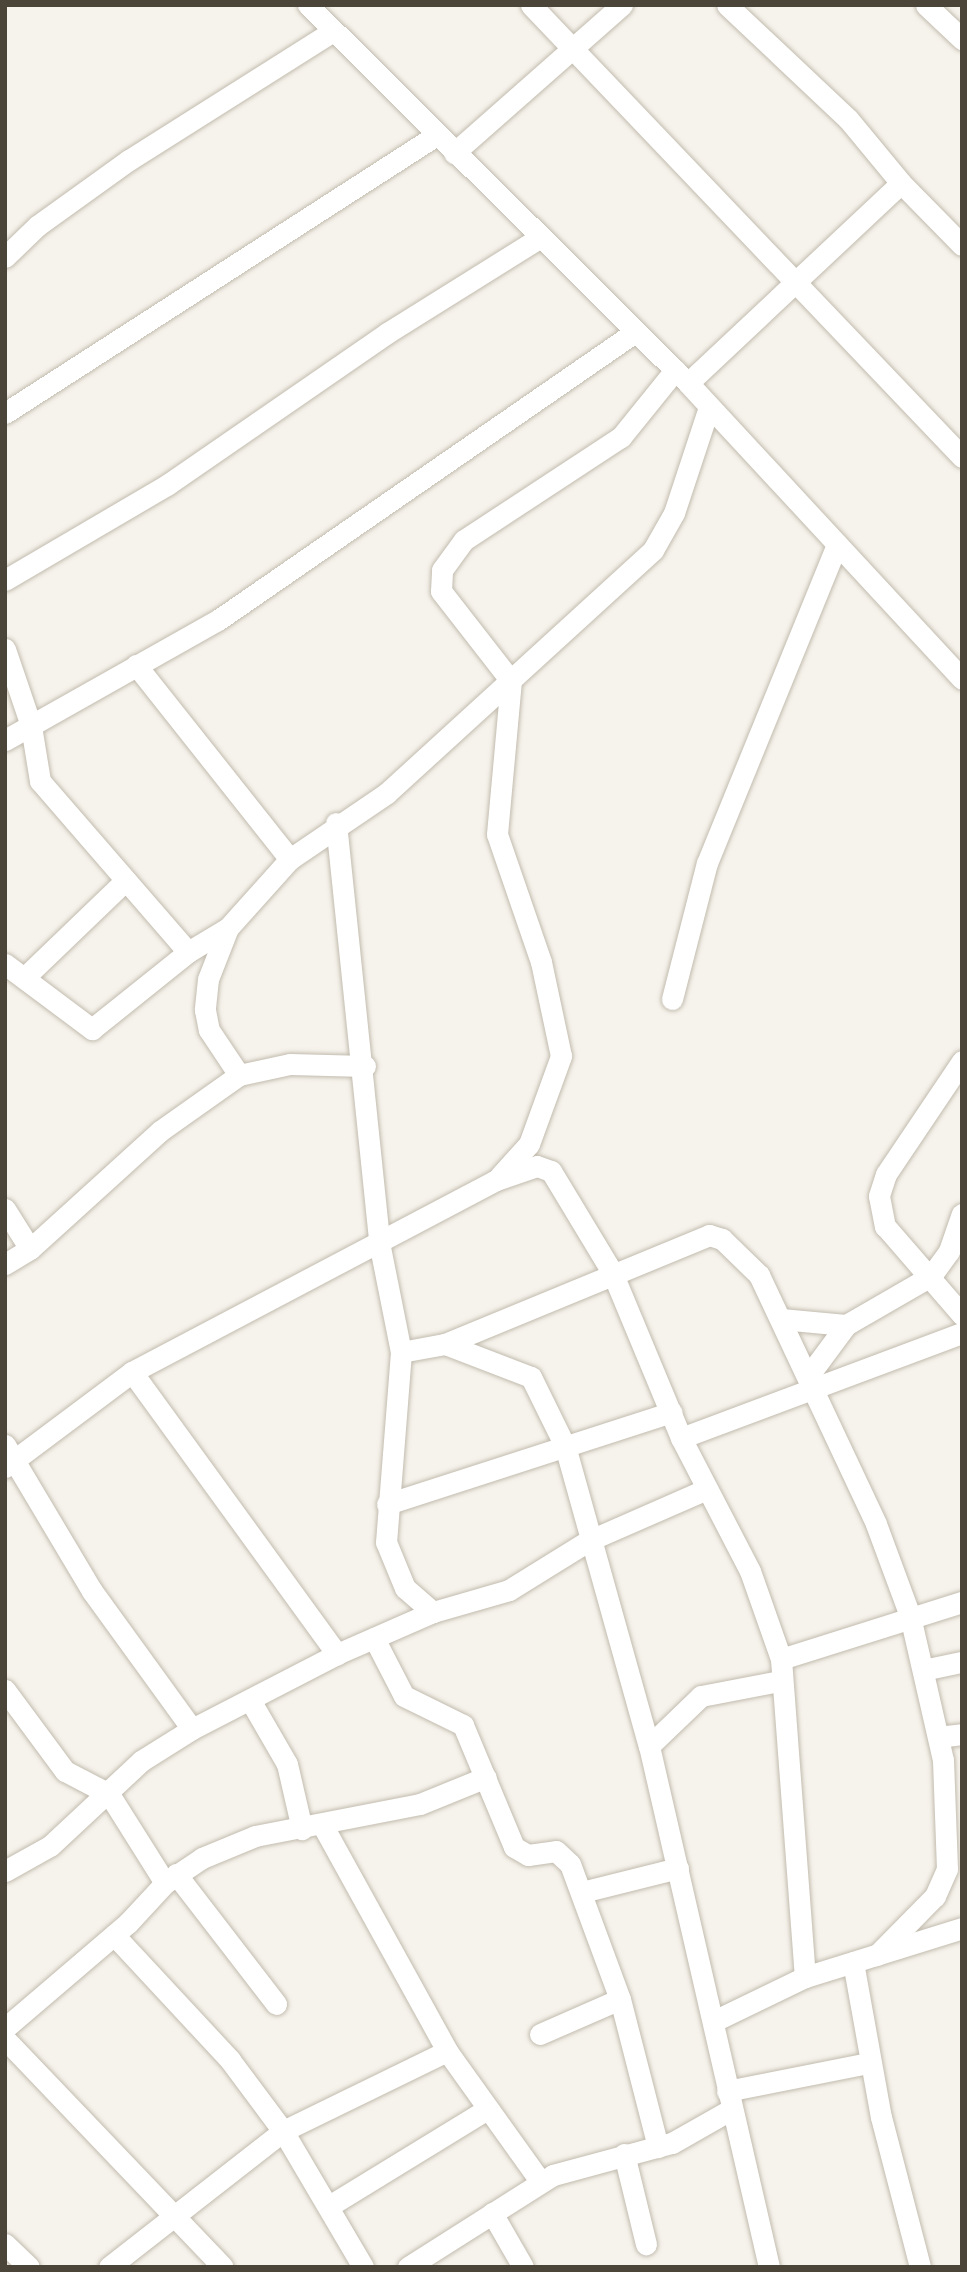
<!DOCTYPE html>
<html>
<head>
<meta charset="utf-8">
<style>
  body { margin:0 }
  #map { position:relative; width:967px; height:2272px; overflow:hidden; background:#f6f3ec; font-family:Arial,sans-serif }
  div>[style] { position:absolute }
  .roads { filter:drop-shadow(0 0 2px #c2bbae) drop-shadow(0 0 2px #c2bbae) }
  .minor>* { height:21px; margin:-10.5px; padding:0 10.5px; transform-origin:10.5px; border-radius:10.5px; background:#fff }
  span { translate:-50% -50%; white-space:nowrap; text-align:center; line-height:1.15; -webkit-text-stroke:6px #fff; paint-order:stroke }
  .frame { position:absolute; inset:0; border:7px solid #4b4439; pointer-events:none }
</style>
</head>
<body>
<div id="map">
  <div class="roads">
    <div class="minor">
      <div style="left:308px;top:5px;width:536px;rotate:44.85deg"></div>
      <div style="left:688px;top:383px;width:403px;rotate:47.2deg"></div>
      <div style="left:531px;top:5px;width:625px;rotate:46.36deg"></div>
      <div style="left:926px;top:5px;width:50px;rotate:43.4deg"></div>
      <div style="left:454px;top:153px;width:224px;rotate:-41.4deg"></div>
      <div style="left:901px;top:183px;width:87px;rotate:45.5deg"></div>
      <div style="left:5px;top:257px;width:45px;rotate:-44.1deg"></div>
      <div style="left:37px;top:226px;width:113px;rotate:-35.7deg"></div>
      <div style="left:129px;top:160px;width:241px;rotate:-32.3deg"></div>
      <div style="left:688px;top:383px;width:292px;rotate:-43.2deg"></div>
      <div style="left:901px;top:183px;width:83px;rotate:-129.6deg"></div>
      <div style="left:848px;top:119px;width:166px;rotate:-136.7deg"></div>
      <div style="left:5px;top:413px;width:511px;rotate:-32.79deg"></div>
      <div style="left:5px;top:580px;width:188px;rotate:-30.4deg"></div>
      <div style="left:167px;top:485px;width:267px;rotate:-34.6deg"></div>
      <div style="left:387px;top:333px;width:179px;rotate:-32deg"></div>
      <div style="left:5px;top:649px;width:81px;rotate:71.3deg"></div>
      <div style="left:31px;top:726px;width:56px;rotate:80.7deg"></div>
      <div style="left:40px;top:781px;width:226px;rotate:49.1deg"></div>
      <div style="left:136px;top:665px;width:248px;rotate:51.6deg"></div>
      <div style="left:5px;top:740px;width:244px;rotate:-29.4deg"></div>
      <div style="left:218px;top:620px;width:507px;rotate:-34.63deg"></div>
      <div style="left:336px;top:823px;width:421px;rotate:84.1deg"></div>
      <div style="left:379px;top:1242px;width:112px;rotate:78.7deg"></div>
      <div style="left:401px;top:1352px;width:191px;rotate:94.5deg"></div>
      <div style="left:386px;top:1542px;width:50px;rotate:67.6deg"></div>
      <div style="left:405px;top:1588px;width:37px;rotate:41deg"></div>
      <div style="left:228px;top:928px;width:55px;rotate:111.4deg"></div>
      <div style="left:208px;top:979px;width:31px;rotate:96deg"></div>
      <div style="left:205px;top:1010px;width:20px;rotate:79deg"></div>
      <div style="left:209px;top:1030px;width:54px;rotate:56.3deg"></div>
      <div style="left:5px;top:964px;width:109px;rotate:36.8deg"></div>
      <div style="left:92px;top:1029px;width:123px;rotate:-38.7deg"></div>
      <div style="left:188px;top:952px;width:47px;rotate:-31deg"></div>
      <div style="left:228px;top:928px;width:93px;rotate:-48.1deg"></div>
      <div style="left:290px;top:859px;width:117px;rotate:-34.2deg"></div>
      <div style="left:387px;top:793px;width:360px;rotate:-42.4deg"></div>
      <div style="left:653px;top:550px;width:43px;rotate:-60.4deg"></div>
      <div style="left:674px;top:513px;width:112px;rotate:-71.7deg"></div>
      <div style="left:24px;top:978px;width:141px;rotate:-43.9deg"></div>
      <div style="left:672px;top:999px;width:140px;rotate:-75.6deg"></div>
      <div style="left:707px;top:863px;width:344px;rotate:-67.8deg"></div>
      <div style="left:962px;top:1061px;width:136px;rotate:123.9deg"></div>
      <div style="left:886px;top:1174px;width:23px;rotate:108deg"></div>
      <div style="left:879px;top:1196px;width:31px;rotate:79deg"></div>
      <div style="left:885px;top:1226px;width:118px;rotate:49.1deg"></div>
      <div style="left:500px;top:1176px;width:43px;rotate:-47.8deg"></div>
      <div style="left:529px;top:1144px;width:94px;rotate:-70deg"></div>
      <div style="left:561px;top:1056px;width:96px;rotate:-102deg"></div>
      <div style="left:541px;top:962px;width:135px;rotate:-109deg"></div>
      <div style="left:497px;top:834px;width:154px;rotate:-84.8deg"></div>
      <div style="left:511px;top:681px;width:114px;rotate:-127.9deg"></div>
      <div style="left:441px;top:591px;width:21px;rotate:-87deg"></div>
      <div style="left:442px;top:570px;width:37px;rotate:-54deg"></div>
      <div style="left:464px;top:540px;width:188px;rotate:-33.3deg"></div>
      <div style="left:621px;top:437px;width:86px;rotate:-51.1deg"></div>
      <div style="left:5px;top:1209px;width:47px;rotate:58deg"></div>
      <div style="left:5px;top:1264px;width:29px;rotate:-31deg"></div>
      <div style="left:30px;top:1249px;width:176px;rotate:-42.2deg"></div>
      <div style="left:160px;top:1131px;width:97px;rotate:-35.3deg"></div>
      <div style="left:239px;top:1075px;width:52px;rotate:-12.2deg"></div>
      <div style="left:290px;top:1064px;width:75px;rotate:1.5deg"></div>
      <div style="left:781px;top:1319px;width:65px;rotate:5.3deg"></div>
      <div style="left:445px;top:1344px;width:92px;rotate:21deg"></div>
      <div style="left:531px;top:1377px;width:77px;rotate:63.8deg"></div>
      <div style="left:565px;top:1446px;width:312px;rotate:74.4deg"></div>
      <div style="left:649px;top:1746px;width:535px;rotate:77.03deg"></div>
      <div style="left:401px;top:1352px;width:45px;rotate:-10.3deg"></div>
      <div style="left:445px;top:1344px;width:286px;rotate:-22.4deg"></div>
      <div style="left:709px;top:1235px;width:14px;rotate:17deg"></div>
      <div style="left:722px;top:1239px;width:52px;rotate:44.2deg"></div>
      <div style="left:759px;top:1275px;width:275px;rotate:64.8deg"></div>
      <div style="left:876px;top:1524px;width:98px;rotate:69.7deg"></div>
      <div style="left:910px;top:1616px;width:148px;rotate:77.1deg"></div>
      <div style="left:943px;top:1760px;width:109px;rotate:87.9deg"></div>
      <div style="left:947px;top:1869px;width:30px;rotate:114deg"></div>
      <div style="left:935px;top:1896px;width:83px;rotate:134.5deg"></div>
      <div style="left:132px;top:1372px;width:349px;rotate:54deg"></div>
      <div style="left:809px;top:1375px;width:62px;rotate:-53.5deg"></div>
      <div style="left:846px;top:1325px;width:98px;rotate:-30deg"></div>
      <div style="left:931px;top:1276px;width:31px;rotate:-54deg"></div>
      <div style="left:949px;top:1251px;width:39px;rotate:-71deg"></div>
      <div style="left:681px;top:1438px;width:300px;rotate:-20.5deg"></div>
      <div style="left:5px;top:1445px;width:170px;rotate:59.2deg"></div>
      <div style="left:92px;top:1591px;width:170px;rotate:54.1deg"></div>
      <div style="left:5px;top:1467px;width:159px;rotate:-36.8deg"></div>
      <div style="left:132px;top:1372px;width:412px;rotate:-27.8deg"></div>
      <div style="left:496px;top:1180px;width:43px;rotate:-18.9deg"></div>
      <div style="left:537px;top:1166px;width:15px;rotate:20deg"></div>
      <div style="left:551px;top:1171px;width:118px;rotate:58.9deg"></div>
      <div style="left:612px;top:1272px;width:180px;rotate:67.4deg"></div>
      <div style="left:681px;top:1438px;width:150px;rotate:62.6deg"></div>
      <div style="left:750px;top:1571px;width:93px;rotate:70.6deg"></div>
      <div style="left:781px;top:1659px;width:319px;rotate:85.7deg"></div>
      <div style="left:387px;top:1504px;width:299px;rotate:-17.9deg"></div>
      <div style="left:374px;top:1638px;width:65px;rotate:62.7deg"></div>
      <div style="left:404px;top:1696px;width:66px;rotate:26.2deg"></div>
      <div style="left:463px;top:1725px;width:132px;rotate:67.3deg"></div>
      <div style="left:514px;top:1847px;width:16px;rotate:30deg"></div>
      <div style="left:528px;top:1855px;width:28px;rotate:-8deg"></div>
      <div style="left:556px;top:1851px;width:19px;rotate:43deg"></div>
      <div style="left:570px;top:1864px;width:144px;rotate:69.7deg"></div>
      <div style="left:620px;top:1999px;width:153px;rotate:75.6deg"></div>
      <div style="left:781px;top:1659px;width:190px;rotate:-17.5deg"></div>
      <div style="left:923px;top:1670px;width:40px;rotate:-12deg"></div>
      <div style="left:5px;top:1690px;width:101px;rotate:53.5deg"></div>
      <div style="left:65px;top:1771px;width:50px;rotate:27.6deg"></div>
      <div style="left:109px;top:1794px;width:105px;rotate:57.8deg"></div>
      <div style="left:250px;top:1700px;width:74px;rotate:60deg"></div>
      <div style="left:287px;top:1764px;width:67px;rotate:77deg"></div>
      <div style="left:938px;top:1737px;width:24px;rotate:-7deg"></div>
      <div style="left:649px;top:1746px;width:72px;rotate:-43.9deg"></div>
      <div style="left:701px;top:1696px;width:80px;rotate:-10.8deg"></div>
      <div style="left:323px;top:1826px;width:257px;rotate:61.1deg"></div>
      <div style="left:447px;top:2051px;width:160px;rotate:54.4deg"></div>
      <div style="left:5px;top:1871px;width:51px;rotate:-29.1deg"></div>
      <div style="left:50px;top:1846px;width:125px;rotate:-43deg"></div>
      <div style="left:141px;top:1761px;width:60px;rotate:-32.1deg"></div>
      <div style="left:192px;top:1729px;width:163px;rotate:-27.3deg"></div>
      <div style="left:337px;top:1654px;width:105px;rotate:-23.6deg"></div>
      <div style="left:433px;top:1612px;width:79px;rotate:-16.1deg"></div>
      <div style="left:509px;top:1590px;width:93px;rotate:-31.8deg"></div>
      <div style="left:588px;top:1541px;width:130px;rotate:-23.6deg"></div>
      <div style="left:176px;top:1874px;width:164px;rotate:52.4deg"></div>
      <div style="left:582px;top:1892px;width:99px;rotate:-14deg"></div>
      <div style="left:114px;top:1935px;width:171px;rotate:47.1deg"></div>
      <div style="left:230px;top:2060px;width:89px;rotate:53.3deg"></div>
      <div style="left:283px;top:2131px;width:158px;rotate:59.5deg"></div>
      <div style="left:853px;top:1962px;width:158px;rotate:79.8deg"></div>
      <div style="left:881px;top:2117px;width:155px;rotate:75.4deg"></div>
      <div style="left:714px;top:2021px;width:101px;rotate:-25.8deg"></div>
      <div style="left:805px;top:1977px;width:164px;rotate:-17.3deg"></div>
      <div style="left:5px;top:2028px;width:162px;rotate:-40.5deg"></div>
      <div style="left:128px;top:1923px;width:54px;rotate:-47.2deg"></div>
      <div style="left:165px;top:1883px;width:45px;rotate:-34deg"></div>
      <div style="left:202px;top:1858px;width:57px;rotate:-22.5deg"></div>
      <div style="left:255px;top:1836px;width:168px;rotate:-11deg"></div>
      <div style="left:420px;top:1804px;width:71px;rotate:-22.2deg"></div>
      <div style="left:540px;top:2034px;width:87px;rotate:-23.6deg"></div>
      <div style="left:5px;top:2039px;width:315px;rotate:46.3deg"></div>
      <div style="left:727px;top:2091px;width:145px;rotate:-11.2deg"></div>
      <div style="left:624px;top:2154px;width:93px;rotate:76.3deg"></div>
      <div style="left:329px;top:2206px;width:185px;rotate:-31.5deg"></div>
      <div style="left:492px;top:2213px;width:62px;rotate:60.1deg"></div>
      <div style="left:5px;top:2244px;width:33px;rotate:44deg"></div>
      <div style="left:109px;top:2267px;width:221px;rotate:-38deg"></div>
      <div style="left:283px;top:2131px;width:182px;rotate:-26deg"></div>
      <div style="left:408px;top:2267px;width:172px;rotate:-32.4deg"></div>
      <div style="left:553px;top:2175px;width:123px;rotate:-15.1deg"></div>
      <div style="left:672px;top:2143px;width:67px;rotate:-29.6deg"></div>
    </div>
  </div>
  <div class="frame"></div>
</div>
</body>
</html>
